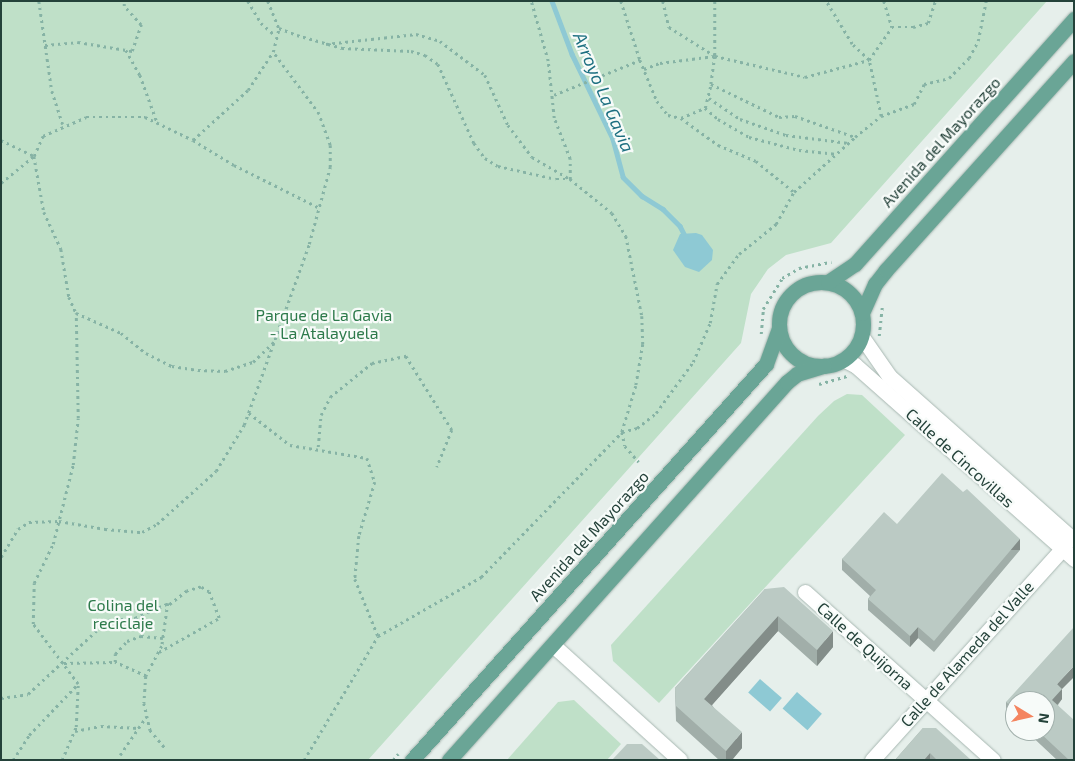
<!DOCTYPE html>
<html>
<head>
<meta charset="utf-8">
<style>
  body { margin:0 }
  #map { position:relative; width:1075px; height:761px; overflow:hidden; background:#e6efeb; font-family:"Exo 2",sans-serif }
  div>[style] { position:absolute }
  .green>* { inset:0; background:#bfe0c8 }
  .water>* { inset:0; background:#8ec9d4; transform-origin:0 0 }
  .stream>* { height:4.5px; margin:-2.25px; padding:0 2.25px; transform-origin:2.25px; border-radius:2.25px; background:#8ec9d4 }
  .path>* { height:2.5px; margin-top:-1.25px; transform-origin:0; background:repeating-linear-gradient(90deg,#86b3a5 0 2.5px,transparent 0 6.5px) }
  .roads { filter:drop-shadow(0 0 1px #a8b8b2) drop-shadow(0 0 1px #a8b8b2) }
  .minor>* { height:15px; margin:-7.5px; padding:0 7.5px; transform-origin:7.5px; border-radius:7.5px; background:#fff }
  .major>* { height:15px; margin:-7.5px; padding:0 7.5px; transform-origin:7.5px; border-radius:7.5px; background:#6aa596 }
  .major>.ring { margin:-7.5px; padding:0; box-sizing:content-box; background:none; border:15px solid #6aa596; border-radius:50% }
  .wall>* { inset:0; background:#a1aea9 }
  .shaded-wall>* { inset:0; background:#838d89; transform-origin:0 0 }
  .building>* { inset:0; background:#bbcac4 }
  span { translate:-50% -50%; white-space:nowrap; text-align:center; line-height:1.15; -webkit-text-stroke:4.5px #f7fbf9; paint-order:stroke }
  .street-label { font-size:16px; color:#24423a }
  .park-label { font-size:16px; color:#2d7a4b }
  .water-label { font-size:18px; color:#1c6f80; font-style:italic }
  .frame { position:absolute; inset:0; border:2px solid #24423a; pointer-events:none }
  .north { position:absolute; left:1005px; top:691px; width:50px; height:50px; box-sizing:border-box; background:#f7fbf9; border:1px solid #a3b1ad; border-radius:50%; rotate:99deg; font-size:14px; font-weight:700; line-height:20px; text-align:center; color:#24423a }
  .north::after { content:''; display:block; margin:auto; width:18px; height:22px; background:#f4845f; clip-path:polygon(50% 0,100% 100%,50% 72%,0 100%) }
</style>
</head>
<body>
<div id="map">
  <div class="green">
    <div style="clip-path:polygon(1px 1px,1047px 1px,831px 243px,786px 255px,768px 269px,751px 294px,741px 343px,368px 760px,1px 760px)"></div>
    <div style="clip-path:polygon(847px 394px,862px 395px,905px 435px,659px 703px,613px 661px,611px 645px,818px 416px,834px 401px)"></div>
    <div style="clip-path:polygon(574px 700px,621px 744px,607px 760px,507px 760px,558px 702px)"></div>
  </div>
  <div class="water">
    <div style="clip-path:polygon(696px 233px,702px 235px,713px 250px,712px 260px,699px 272px,685px 267px,673px 250px,680px 234px)"></div>
    <div style="left:760px;top:679px;width:29px;height:18px;rotate:41deg"></div>
    <div style="left:797px;top:692px;width:33px;height:22px;rotate:41deg"></div>
  </div>
  <div class="stream">
    <div style="left:552px;top:1px;width:57px;rotate:69.3deg"></div>
    <div style="left:572px;top:54px;width:94px;rotate:64.2deg"></div>
    <div style="left:613px;top:139px;width:39px;rotate:75deg"></div>
    <div style="left:623px;top:177px;width:27px;rotate:45deg"></div>
    <div style="left:642px;top:196px;width:25px;rotate:32deg"></div>
    <div style="left:663px;top:209px;width:24px;rotate:45deg"></div>
    <div style="left:680px;top:226px;width:13px;rotate:63deg"></div>
  </div>
  <div class="path">
    <div style="left:39px;top:1px;width:91px;rotate:81.8deg"></div>
    <div style="left:52px;top:91px;width:35px;rotate:72deg"></div>
    <div style="left:248px;top:1px;width:26px;rotate:59deg"></div>
    <div style="left:261px;top:23px;width:18px;rotate:41deg"></div>
    <div style="left:268px;top:1px;width:29px;rotate:68deg"></div>
    <div style="left:279px;top:28px;width:19px;rotate:21deg"></div>
    <div style="left:297px;top:35px;width:47px;rotate:16.1deg"></div>
    <div style="left:342px;top:48px;width:69px;rotate:2.5deg"></div>
    <div style="left:411px;top:51px;width:15px;rotate:16deg"></div>
    <div style="left:425px;top:55px;width:16px;rotate:35deg"></div>
    <div style="left:438px;top:64px;width:87px;rotate:65.5deg"></div>
    <div style="left:474px;top:143px;width:19px;rotate:54deg"></div>
    <div style="left:485px;top:158px;width:15px;rotate:32deg"></div>
    <div style="left:498px;top:166px;width:59px;rotate:12.6deg"></div>
    <div style="left:556px;top:179px;width:14px"></div>
    <div style="left:570px;top:179px;width:20px;rotate:-90deg"></div>
    <div style="left:570px;top:159px;width:44px;rotate:-111.3deg"></div>
    <div style="left:554px;top:118px;width:57px;rotate:-96deg"></div>
    <div style="left:548px;top:61px;width:62px;rotate:-105.8deg"></div>
    <div style="left:621px;top:1px;width:62px;rotate:72.1deg"></div>
    <div style="left:640px;top:60px;width:44px;rotate:67.5deg"></div>
    <div style="left:657px;top:101px;width:18px;rotate:52deg"></div>
    <div style="left:668px;top:115px;width:13px;rotate:13deg"></div>
    <div style="left:681px;top:118px;width:46px;rotate:36.1deg"></div>
    <div style="left:718px;top:145px;width:41px;rotate:22.8deg"></div>
    <div style="left:756px;top:161px;width:49px;rotate:39.2deg"></div>
    <div style="left:663px;top:1px;width:27px;rotate:77deg"></div>
    <div style="left:669px;top:27px;width:54px;rotate:32.2deg"></div>
    <div style="left:715px;top:56px;width:28px;rotate:98deg"></div>
    <div style="left:711px;top:84px;width:76px;rotate:25.9deg"></div>
    <div style="left:779px;top:117px;width:16px;rotate:-4deg"></div>
    <div style="left:795px;top:116px;width:64px;rotate:19.3deg"></div>
    <div style="left:715px;top:1px;width:55px;rotate:90deg"></div>
    <div style="left:884px;top:1px;width:27px;rotate:73deg"></div>
    <div style="left:892px;top:27px;width:21px"></div>
    <div style="left:913px;top:27px;width:16px;rotate:-15deg"></div>
    <div style="left:928px;top:23px;width:23px;rotate:-72deg"></div>
    <div style="left:326px;top:44px;width:91px;rotate:-6.3deg"></div>
    <div style="left:416px;top:34px;width:25px;rotate:16deg"></div>
    <div style="left:440px;top:41px;width:56px;rotate:37.1deg"></div>
    <div style="left:485px;top:75px;width:55px;rotate:65.3deg"></div>
    <div style="left:508px;top:125px;width:40px;rotate:53deg"></div>
    <div style="left:532px;top:157px;width:44px;rotate:30.1deg"></div>
    <div style="left:570px;top:179px;width:54px;rotate:39deg"></div>
    <div style="left:612px;top:213px;width:27px;rotate:59deg"></div>
    <div style="left:626px;top:236px;width:82px;rotate:78.7deg"></div>
    <div style="left:642px;top:316px;width:28px;rotate:88deg"></div>
    <div style="left:643px;top:344px;width:43px;rotate:99.5deg"></div>
    <div style="left:636px;top:386px;width:48px;rotate:106.9deg"></div>
    <div style="left:622px;top:432px;width:14px;rotate:78deg"></div>
    <div style="left:625px;top:446px;width:21px;rotate:49deg"></div>
    <div style="left:45px;top:45px;width:33px;rotate:-5deg"></div>
    <div style="left:78px;top:42px;width:55px;rotate:9.5deg"></div>
    <div style="left:132px;top:51px;width:28px;rotate:-71deg"></div>
    <div style="left:141px;top:25px;width:25px;rotate:-132deg"></div>
    <div style="left:124px;top:6px;width:5px;rotate:-90deg"></div>
    <div style="left:126px;top:50px;width:29px;rotate:61deg"></div>
    <div style="left:140px;top:75px;width:50px;rotate:70.1deg"></div>
    <div style="left:644px;top:69px;width:17px;rotate:-21deg"></div>
    <div style="left:660px;top:63px;width:55px;rotate:-7.3deg"></div>
    <div style="left:715px;top:56px;width:92px;rotate:13.1deg"></div>
    <div style="left:805px;top:77px;width:66px;rotate:-14.9deg"></div>
    <div style="left:869px;top:60px;width:23px;rotate:-137deg"></div>
    <div style="left:852px;top:44px;width:50px;rotate:-121.2deg"></div>
    <div style="left:554px;top:95px;width:93px;rotate:-22.1deg"></div>
    <div style="left:709px;top:98px;width:37px;rotate:34deg"></div>
    <div style="left:740px;top:119px;width:49px;rotate:19.2deg"></div>
    <div style="left:786px;top:135px;width:63px;rotate:7.4deg"></div>
    <div style="left:705px;top:108px;width:17px;rotate:40deg"></div>
    <div style="left:718px;top:119px;width:36px;rotate:30deg"></div>
    <div style="left:749px;top:137px;width:52px;rotate:14.6deg"></div>
    <div style="left:799px;top:150px;width:36px;rotate:6deg"></div>
    <div style="left:881px;top:116px;width:57px;rotate:-102.1deg"></div>
    <div style="left:869px;top:60px;width:40px;rotate:-55.1deg"></div>
    <div style="left:681px;top:118px;width:26px;rotate:-23deg"></div>
    <div style="left:705px;top:108px;width:25px;rotate:-76deg"></div>
    <div style="left:1px;top:140px;width:37px;rotate:26deg"></div>
    <div style="left:34px;top:156px;width:57px;rotate:79.9deg"></div>
    <div style="left:44px;top:212px;width:41px;rotate:65.3deg"></div>
    <div style="left:61px;top:249px;width:49px;rotate:80.5deg"></div>
    <div style="left:69px;top:297px;width:17px;rotate:66deg"></div>
    <div style="left:76px;top:313px;width:49px;rotate:24deg"></div>
    <div style="left:121px;top:333px;width:32px;rotate:39deg"></div>
    <div style="left:146px;top:353px;width:29px;rotate:27deg"></div>
    <div style="left:172px;top:366px;width:26px;rotate:9deg"></div>
    <div style="left:198px;top:370px;width:27px;rotate:2deg"></div>
    <div style="left:225px;top:371px;width:29px;rotate:-18deg"></div>
    <div style="left:253px;top:362px;width:30px;rotate:-44deg"></div>
    <div style="left:193px;top:140px;width:48px;rotate:31.4deg"></div>
    <div style="left:234px;top:165px;width:94px;rotate:26.6deg"></div>
    <div style="left:1px;top:183px;width:43px;rotate:-39.3deg"></div>
    <div style="left:34px;top:156px;width:22px;rotate:-66deg"></div>
    <div style="left:43px;top:136px;width:47px;rotate:-23.8deg"></div>
    <div style="left:86px;top:117px;width:59px"></div>
    <div style="left:145px;top:117px;width:53px;rotate:25.6deg"></div>
    <div style="left:193px;top:140px;width:74px;rotate:-42.3deg"></div>
    <div style="left:248px;top:90px;width:45px;rotate:-56.7deg"></div>
    <div style="left:273px;top:52px;width:25px;rotate:-76deg"></div>
    <div style="left:761px;top:334px;width:25px;rotate:-85deg"></div>
    <div style="left:763px;top:309px;width:36px;rotate:-58deg"></div>
    <div style="left:782px;top:278px;width:20px;rotate:-30deg"></div>
    <div style="left:799px;top:268px;width:33px;rotate:-11deg"></div>
    <div style="left:879px;top:336px;width:29px;rotate:-84deg"></div>
    <div style="left:819px;top:384px;width:29px;rotate:-16deg"></div>
    <div style="left:249px;top:413px;width:52px;rotate:38deg"></div>
    <div style="left:290px;top:445px;width:78px;rotate:9.6deg"></div>
    <div style="left:367px;top:458px;width:25px;rotate:72deg"></div>
    <div style="left:375px;top:482px;width:56px;rotate:106.5deg"></div>
    <div style="left:359px;top:536px;width:43px;rotate:95.3deg"></div>
    <div style="left:355px;top:579px;width:61px;rotate:68deg"></div>
    <div style="left:318px;top:447px;width:32px;rotate:-85deg"></div>
    <div style="left:321px;top:415px;width:20px;rotate:-63deg"></div>
    <div style="left:330px;top:397px;width:54px;rotate:-39deg"></div>
    <div style="left:372px;top:363px;width:35px;rotate:-12deg"></div>
    <div style="left:406px;top:356px;width:87px;rotate:58.1deg"></div>
    <div style="left:452px;top:430px;width:40px;rotate:112deg"></div>
    <div style="left:1px;top:557px;width:33px;rotate:-59deg"></div>
    <div style="left:18px;top:529px;width:13px;rotate:-32deg"></div>
    <div style="left:29px;top:522px;width:30px;rotate:-2deg"></div>
    <div style="left:59px;top:521px;width:47px;rotate:9.9deg"></div>
    <div style="left:105px;top:529px;width:37px;rotate:5deg"></div>
    <div style="left:142px;top:532px;width:17px;rotate:-28deg"></div>
    <div style="left:157px;top:524px;width:79px;rotate:-41.9deg"></div>
    <div style="left:216px;top:471px;width:54px;rotate:-58.7deg"></div>
    <div style="left:244px;top:425px;width:192px;rotate:-70.2deg"></div>
    <div style="left:309px;top:244px;width:80px;rotate:-74.7deg"></div>
    <div style="left:330px;top:167px;width:22px;rotate:-90deg"></div>
    <div style="left:330px;top:145px;width:33px;rotate:-110deg"></div>
    <div style="left:319px;top:114px;width:77px;rotate:-126.6deg"></div>
    <div style="left:159px;top:652px;width:69px;rotate:-29.5deg"></div>
    <div style="left:219px;top:618px;width:28px;rotate:-111deg"></div>
    <div style="left:209px;top:592px;width:9px;rotate:-148deg"></div>
    <div style="left:201px;top:587px;width:15px;rotate:164deg"></div>
    <div style="left:187px;top:591px;width:23px;rotate:142deg"></div>
    <div style="left:64px;top:663px;width:51px;rotate:-1.1deg"></div>
    <div style="left:146px;top:676px;width:34px;rotate:-156deg"></div>
    <div style="left:115px;top:662px;width:8px;rotate:-90deg"></div>
    <div style="left:115px;top:654px;width:18px;rotate:-47deg"></div>
    <div style="left:127px;top:641px;width:15px;rotate:-20deg"></div>
    <div style="left:141px;top:636px;width:22px;rotate:5deg"></div>
    <div style="left:1px;top:698px;width:27px;rotate:-8deg"></div>
    <div style="left:28px;top:694px;width:109px;rotate:-42.8deg"></div>
    <div style="left:108px;top:620px;width:27px;rotate:-4deg"></div>
    <div style="left:135px;top:618px;width:36px;rotate:-24deg"></div>
    <div style="left:168px;top:603px;width:43px;rotate:97.9deg"></div>
    <div style="left:162px;top:646px;width:34px;rotate:118deg"></div>
    <div style="left:146px;top:676px;width:27px;rotate:94deg"></div>
    <div style="left:144px;top:703px;width:28px;rotate:77deg"></div>
    <div style="left:150px;top:730px;width:23px;rotate:50deg"></div>
    <div style="left:75px;top:731px;width:26px;rotate:-11deg"></div>
    <div style="left:101px;top:726px;width:38px;rotate:3deg"></div>
    <div style="left:120px;top:755px;width:46px;rotate:-55.6deg"></div>
    <div style="left:13px;top:760px;width:30px;rotate:-57deg"></div>
    <div style="left:29px;top:735px;width:69px;rotate:-46.2deg"></div>
    <div style="left:62px;top:760px;width:36px;rotate:-67deg"></div>
    <div style="left:76px;top:727px;width:43px;rotate:-87.3deg"></div>
    <div style="left:78px;top:684px;width:75px;rotate:-126.9deg"></div>
    <div style="left:33px;top:624px;width:41px;rotate:-88.6deg"></div>
    <div style="left:34px;top:583px;width:43px;rotate:-64deg"></div>
    <div style="left:53px;top:544px;width:81px;rotate:-75.8deg"></div>
    <div style="left:73px;top:465px;width:47px;rotate:-83.9deg"></div>
    <div style="left:78px;top:418px;width:105px;rotate:-91.1deg"></div>
    <div style="left:304px;top:760px;width:144px;rotate:-59.2deg"></div>
    <div style="left:378px;top:636px;width:119px;rotate:-29.8deg"></div>
    <div style="left:481px;top:577px;width:202px;rotate:-45.8deg"></div>
    <div style="left:622px;top:432px;width:16px;rotate:-15deg"></div>
    <div style="left:637px;top:428px;width:24px;rotate:-38deg"></div>
    <div style="left:656px;top:413px;width:63px;rotate:-54deg"></div>
    <div style="left:693px;top:362px;width:43px;rotate:-66.4deg"></div>
    <div style="left:710px;top:323px;width:40px;rotate:-80deg"></div>
    <div style="left:717px;top:284px;width:37px;rotate:-54deg"></div>
    <div style="left:739px;top:254px;width:48px;rotate:-39deg"></div>
    <div style="left:776px;top:224px;width:37px;rotate:-61deg"></div>
    <div style="left:794px;top:192px;width:82px;rotate:-42deg"></div>
    <div style="left:855px;top:137px;width:33px;rotate:-39deg"></div>
    <div style="left:881px;top:116px;width:35px;rotate:-20deg"></div>
    <div style="left:914px;top:104px;width:22px;rotate:-63deg"></div>
    <div style="left:924px;top:84px;width:26px;rotate:-13deg"></div>
    <div style="left:949px;top:78px;width:28px;rotate:-45deg"></div>
    <div style="left:969px;top:58px;width:19px;rotate:-62deg"></div>
    <div style="left:978px;top:41px;width:41px;rotate:-78.7deg"></div>
    <div style="left:393px;top:760px;width:8px;rotate:-50deg"></div>
  </div>
  <div class="roads">
    <div class="minor">
      <div style="left:862px;top:337px;width:47px;rotate:55.3deg"></div>
      <div style="left:889px;top:376px;width:247px;rotate:41.6deg"></div>
      <div style="left:845px;top:360px;width:11px;rotate:27deg"></div>
      <div style="left:855px;top:365px;width:293px;rotate:41.5deg"></div>
      <div style="left:805px;top:592px;width:252px;rotate:41.8deg"></div>
      <div style="left:553px;top:645px;width:171px;rotate:42.2deg"></div>
      <div style="left:872px;top:760px;width:284px;rotate:-48deg"></div>
    </div>
    <div class="major">
      <div class="ring" style="left:779px;top:282px;width:69px;height:69px"></div>
      <div style="left:828px;top:282px;width:32px;rotate:-34deg"></div>
      <div style="left:855px;top:264px;width:329px;rotate:-48.2deg"></div>
      <div style="left:862px;top:313px;width:32px;rotate:-66deg"></div>
      <div style="left:875px;top:284px;width:18px;rotate:-52deg"></div>
      <div style="left:886px;top:270px;width:281px;rotate:-48deg"></div>
      <div style="left:412px;top:760px;width:531px;rotate:-48.21deg"></div>
      <div style="left:766px;top:364px;width:37px;rotate:-70deg"></div>
      <div style="left:449px;top:760px;width:507px;rotate:-48.2deg"></div>
      <div style="left:787px;top:382px;width:13px;rotate:-39deg"></div>
      <div style="left:797px;top:374px;width:28px;rotate:-17deg"></div>
    </div>
  </div>
  <div class="wall">
    <div style="clip-path:polygon(897px 524px,1020px 550px,934px 652px,918px 638px,910px 647px,868px 610px,868px 599px,870px 596px,842px 570px,842px 559px)"></div>
    <div style="clip-path:polygon(765px 589px,833px 647px,817px 666px,778px 631px,712px 705px,742px 748px,732px 760px,719px 760px,676px 721px,675px 688px)"></div>
    <div style="clip-path:polygon(1062px 689px,1062px 699px,1058px 705px,1074px 760px,1057px 760px,1026px 731px,1045px 731px,1015px 701px,1015px 721px,1006px 713px,1006px 702px)"></div>
    <div style="clip-path:polygon(923px 728px,971px 760px,895px 760px)"></div>
  </div>
  <div class="shaded-wall">
    <div style="left:1020px;top:539px;width:11px;height:133px;rotate:90deg"></div>
    <div style="clip-path:polygon(778px 616px,778px 631px,704px 714px,704px 699px)"></div>
    <div style="clip-path:polygon(918px 627px,918px 638px,910px 647px,910px 636px)"></div>
    <div style="clip-path:polygon(833px 631px,833px 647px,817px 666px,817px 650px)"></div>
    <div style="clip-path:polygon(1074px 666px,1074px 677px,1062px 689px,1062px 699px,1052px 711px,1052px 700px,1057px 684px)"></div>
    <div style="clip-path:polygon(742px 732px,742px 748px,732px 760px,726px 760px,726px 751px)"></div>
    <div style="clip-path:polygon(930px 753px,930px 760px,924px 760px)"></div>
  </div>
  <div class="building">
    <div style="clip-path:polygon(942px 473px,963px 492px,967px 489px,1020px 539px,934px 641px,918px 627px,910px 636px,868px 599px,876px 590px,842px 559px,884px 512px,897px 524px)"></div>
    <div style="clip-path:polygon(784px 587px,833px 631px,817px 650px,778px 616px,741px 657px,704px 699px,742px 732px,726px 751px,676px 706px,675px 688px,765px 589px)"></div>
    <div style="clip-path:polygon(1074px 627px,1074px 666px,1057px 684px,1062px 689px,1052px 700px,1074px 720px,1074px 760px,1069px 760px,1038px 731px,1045px 731px,1045px 701px,1015px 701px,1015px 710px,1006px 702px)"></div>
    <div style="clip-path:polygon(923px 728px,936px 728px,971px 760px,937px 760px,930px 753px,924px 760px,895px 760px)"></div>
    <div style="clip-path:polygon(627px 744px,642px 744px,660px 760px,612px 760px)"></div>
  </div>
  <div class="street-label">
    <span style="left:941px;top:142px;rotate:-48deg">Avenida del Mayorazgo</span>
    <span style="left:960px;top:458px;rotate:42deg">Calle de Cincovillas</span>
    <span style="left:589px;top:536px;rotate:-48deg">Avenida del Mayorazgo</span>
    <span style="left:865px;top:646px;rotate:42deg">Calle de Quijorna</span>
    <span style="left:967px;top:654px;rotate:-48deg">Calle de Alameda del Valle</span>
  </div>
  <div class="park-label">
    <span style="left:324px;top:324px">Parque de La Gavia<br>- La Atalayuela</span>
    <span style="left:123px;top:614px">Colina del<br>reciclaje</span>
  </div>
  <div class="water-label">
    <span style="left:604px;top:92px;rotate:67deg">Arroyo La Gavia</span>
  </div>
  <div class="frame"></div>
  <div class="north">N</div>
</div>
</body>
</html>
